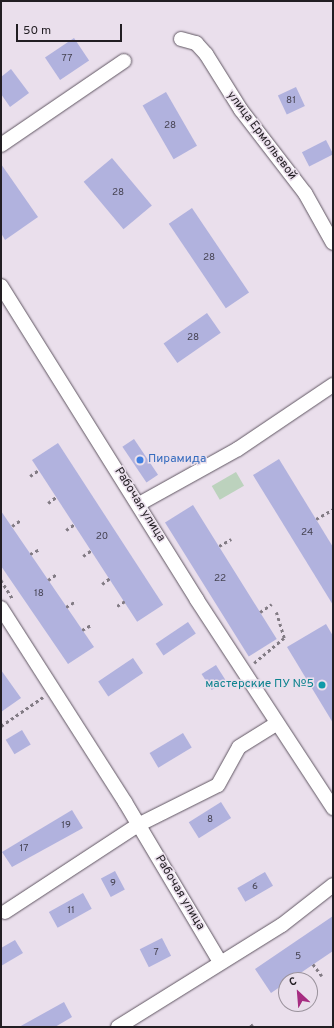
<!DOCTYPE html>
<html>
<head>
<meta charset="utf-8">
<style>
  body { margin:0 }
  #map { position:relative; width:334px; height:1028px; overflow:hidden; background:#eadfec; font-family:Overpass,sans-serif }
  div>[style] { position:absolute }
  .green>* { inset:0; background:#bcd2bd; transform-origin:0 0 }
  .building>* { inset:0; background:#b1b2de; transform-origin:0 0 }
  .path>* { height:2.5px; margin-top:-1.25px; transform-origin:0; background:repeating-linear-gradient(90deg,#827b84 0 3px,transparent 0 6px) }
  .roads { filter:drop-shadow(0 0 1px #605662) drop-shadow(0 0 1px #605662) }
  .minor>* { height:14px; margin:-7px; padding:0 7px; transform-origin:7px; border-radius:7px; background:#fff }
  .dots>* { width:11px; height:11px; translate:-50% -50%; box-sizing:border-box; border:2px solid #eadfec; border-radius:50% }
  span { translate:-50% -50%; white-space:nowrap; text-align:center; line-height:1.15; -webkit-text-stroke:3px #eadfec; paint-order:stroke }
  .number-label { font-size:10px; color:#464352 }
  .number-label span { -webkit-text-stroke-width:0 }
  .street-label { font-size:12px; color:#221e23 }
  .shop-label { font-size:12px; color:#366cbe }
  .left { translate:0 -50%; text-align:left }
  .culture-label { font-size:12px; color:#0d838f }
  .right { translate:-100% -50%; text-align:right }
  .frame { position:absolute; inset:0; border:2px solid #221e23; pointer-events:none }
  .north { position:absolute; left:278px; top:972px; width:40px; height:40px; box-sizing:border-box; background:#eadfec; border:1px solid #9a929c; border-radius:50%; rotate:334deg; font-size:11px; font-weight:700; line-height:16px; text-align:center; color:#221e23 }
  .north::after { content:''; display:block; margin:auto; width:14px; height:18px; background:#a62c81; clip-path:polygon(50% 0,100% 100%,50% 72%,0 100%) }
  .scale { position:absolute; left:16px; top:24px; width:106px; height:18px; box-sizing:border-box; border:2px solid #221e23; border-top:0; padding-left:5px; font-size:12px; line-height:14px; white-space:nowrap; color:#221e23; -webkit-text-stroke:3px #eadfec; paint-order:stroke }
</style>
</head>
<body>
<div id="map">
  <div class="green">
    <div style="left:236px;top:472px;width:16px;height:28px;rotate:60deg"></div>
  </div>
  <div class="building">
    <div style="left:74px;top:38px;width:27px;height:35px;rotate:56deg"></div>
    <div style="clip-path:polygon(11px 69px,29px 93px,10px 107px,1px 94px,1px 77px)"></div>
    <div style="left:296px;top:87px;width:21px;height:20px;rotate:65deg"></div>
    <div style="left:166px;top:92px;width:62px;height:27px;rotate:60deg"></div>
    <div style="left:326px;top:140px;width:16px;height:27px;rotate:63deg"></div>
    <div style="left:112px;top:158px;width:62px;height:37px;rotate:50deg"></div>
    <div style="clip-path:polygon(1px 164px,38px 217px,5px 240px,1px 233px)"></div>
    <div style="left:192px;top:208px;width:102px;height:28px;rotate:56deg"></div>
    <div style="left:207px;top:313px;width:24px;height:53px;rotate:55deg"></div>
    <div style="left:134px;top:439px;width:43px;height:14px;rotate:56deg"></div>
    <div style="left:58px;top:443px;width:193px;height:31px;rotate:57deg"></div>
    <div style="clip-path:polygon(279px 459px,333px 547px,333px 605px,253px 475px)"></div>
    <div style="left:193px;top:505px;width:158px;height:33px;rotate:58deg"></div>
    <div style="clip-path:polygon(1px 511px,94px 647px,68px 664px,1px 566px)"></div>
    <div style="left:188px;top:622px;width:14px;height:39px;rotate:56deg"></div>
    <div style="clip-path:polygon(326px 624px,333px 636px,333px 723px,287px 647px)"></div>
    <div style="left:133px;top:658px;width:18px;height:42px;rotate:56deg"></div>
    <div style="left:216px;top:665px;width:19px;height:17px;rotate:58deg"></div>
    <div style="clip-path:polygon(1px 670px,21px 698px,1px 712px)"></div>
    <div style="left:22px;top:730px;width:17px;height:19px;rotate:59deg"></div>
    <div style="left:183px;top:733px;width:17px;height:39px;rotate:59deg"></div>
    <div style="left:221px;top:802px;width:19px;height:38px;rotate:58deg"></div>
    <div style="clip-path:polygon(72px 810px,83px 828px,12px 867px,2px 852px)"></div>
    <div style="left:115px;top:871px;width:21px;height:16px;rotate:62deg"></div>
    <div style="left:265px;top:872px;width:16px;height:32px;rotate:60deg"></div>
    <div style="left:83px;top:893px;width:18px;height:39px;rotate:61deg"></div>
    <div style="clip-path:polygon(333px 916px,333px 951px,271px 993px,255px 969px)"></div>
    <div style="left:162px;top:938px;width:20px;height:25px;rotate:63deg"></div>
    <div style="clip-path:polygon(15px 940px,23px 953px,1px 966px,1px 948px)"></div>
    <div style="clip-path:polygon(64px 1002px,72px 1017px,55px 1027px,19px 1027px)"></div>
  </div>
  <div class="path">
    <div style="left:30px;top:476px;width:11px;rotate:-34deg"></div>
    <div style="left:1px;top:493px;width:1px"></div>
    <div style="left:48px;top:503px;width:10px;rotate:-37deg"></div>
    <div style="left:316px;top:519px;width:20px;rotate:-30deg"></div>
    <div style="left:12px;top:526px;width:11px;rotate:-34deg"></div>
    <div style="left:66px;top:530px;width:11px;rotate:-34deg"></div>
    <div style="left:219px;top:546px;width:14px;rotate:-30deg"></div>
    <div style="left:30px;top:554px;width:11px;rotate:-27deg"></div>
    <div style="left:83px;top:556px;width:11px;rotate:-34deg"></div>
    <div style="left:1px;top:580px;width:22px;rotate:58deg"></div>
    <div style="left:48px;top:580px;width:11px;rotate:-34deg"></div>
    <div style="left:102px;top:584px;width:10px;rotate:-37deg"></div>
    <div style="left:117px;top:606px;width:9px;rotate:-32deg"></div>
    <div style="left:66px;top:607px;width:12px;rotate:-31deg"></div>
    <div style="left:260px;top:612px;width:14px;rotate:-34deg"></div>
    <div style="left:82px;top:630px;width:10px;rotate:-29deg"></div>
    <div style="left:254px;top:663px;width:39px;rotate:-40deg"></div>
    <div style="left:284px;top:638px;width:27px;rotate:-107deg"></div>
    <div style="left:1px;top:726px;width:51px;rotate:-34.6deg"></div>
    <div style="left:313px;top:964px;width:15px;rotate:53deg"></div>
    <div style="left:251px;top:1024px;width:4px;rotate:56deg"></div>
  </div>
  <div class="roads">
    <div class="minor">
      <div style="left:181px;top:39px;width:16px;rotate:15deg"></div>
      <div style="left:196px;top:43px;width:15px;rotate:48deg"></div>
      <div style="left:206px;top:54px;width:66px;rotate:58deg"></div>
      <div style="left:241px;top:110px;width:105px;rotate:52.4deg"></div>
      <div style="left:305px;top:193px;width:57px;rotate:60.8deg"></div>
      <div style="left:1px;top:145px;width:149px;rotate:-34.3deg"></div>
      <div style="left:1px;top:286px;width:370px;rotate:58deg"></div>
      <div style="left:197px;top:600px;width:249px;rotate:56.8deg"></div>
      <div style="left:139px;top:504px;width:113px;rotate:-29.1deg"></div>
      <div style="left:238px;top:449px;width:115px;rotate:-34deg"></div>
      <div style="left:1px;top:608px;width:230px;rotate:57.4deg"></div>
      <div style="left:125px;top:802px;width:186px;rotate:59.3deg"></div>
      <div style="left:5px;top:912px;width:159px;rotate:-33.2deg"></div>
      <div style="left:138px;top:825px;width:89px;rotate:-26.6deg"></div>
      <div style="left:218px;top:785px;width:43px;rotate:-61.1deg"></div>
      <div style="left:239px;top:747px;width:44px;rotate:-31.9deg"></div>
      <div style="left:118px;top:1027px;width:193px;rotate:-31.9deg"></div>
      <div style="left:282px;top:925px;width:65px;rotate:-38.1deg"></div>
    </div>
  </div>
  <div class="dots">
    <div style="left:140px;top:460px;background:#3f7fe0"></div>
    <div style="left:322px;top:685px;background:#0f9aa8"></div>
  </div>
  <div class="number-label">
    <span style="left:67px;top:59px">77</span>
    <span style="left:291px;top:101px">81</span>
    <span style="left:170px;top:126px">28</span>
    <span style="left:118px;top:193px">28</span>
    <span style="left:209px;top:258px">28</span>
    <span style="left:193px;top:338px">28</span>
    <span style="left:307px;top:533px">24</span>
    <span style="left:102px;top:537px">20</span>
    <span style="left:220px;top:579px">22</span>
    <span style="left:39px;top:594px">18</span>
    <span style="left:210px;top:820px">8</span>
    <span style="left:66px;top:826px">19</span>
    <span style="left:24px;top:849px">17</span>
    <span style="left:113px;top:884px">9</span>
    <span style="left:255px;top:887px">6</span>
    <span style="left:71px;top:911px">11</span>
    <span style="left:156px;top:953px">7</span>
    <span style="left:298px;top:957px">5</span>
  </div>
  <div class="street-label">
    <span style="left:261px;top:136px;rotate:53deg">улица Ермольевой</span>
    <span style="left:139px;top:505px;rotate:58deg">Рабочая улица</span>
    <span style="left:179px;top:893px;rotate:59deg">Рабочая улица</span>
  </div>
  <div class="shop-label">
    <span class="left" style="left:148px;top:460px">Пирамида</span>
  </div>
  <div class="culture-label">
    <span class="right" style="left:314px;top:685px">мастерские ПУ №5</span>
  </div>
  <div class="frame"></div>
  <div class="north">С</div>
  <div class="scale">50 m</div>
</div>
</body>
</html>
